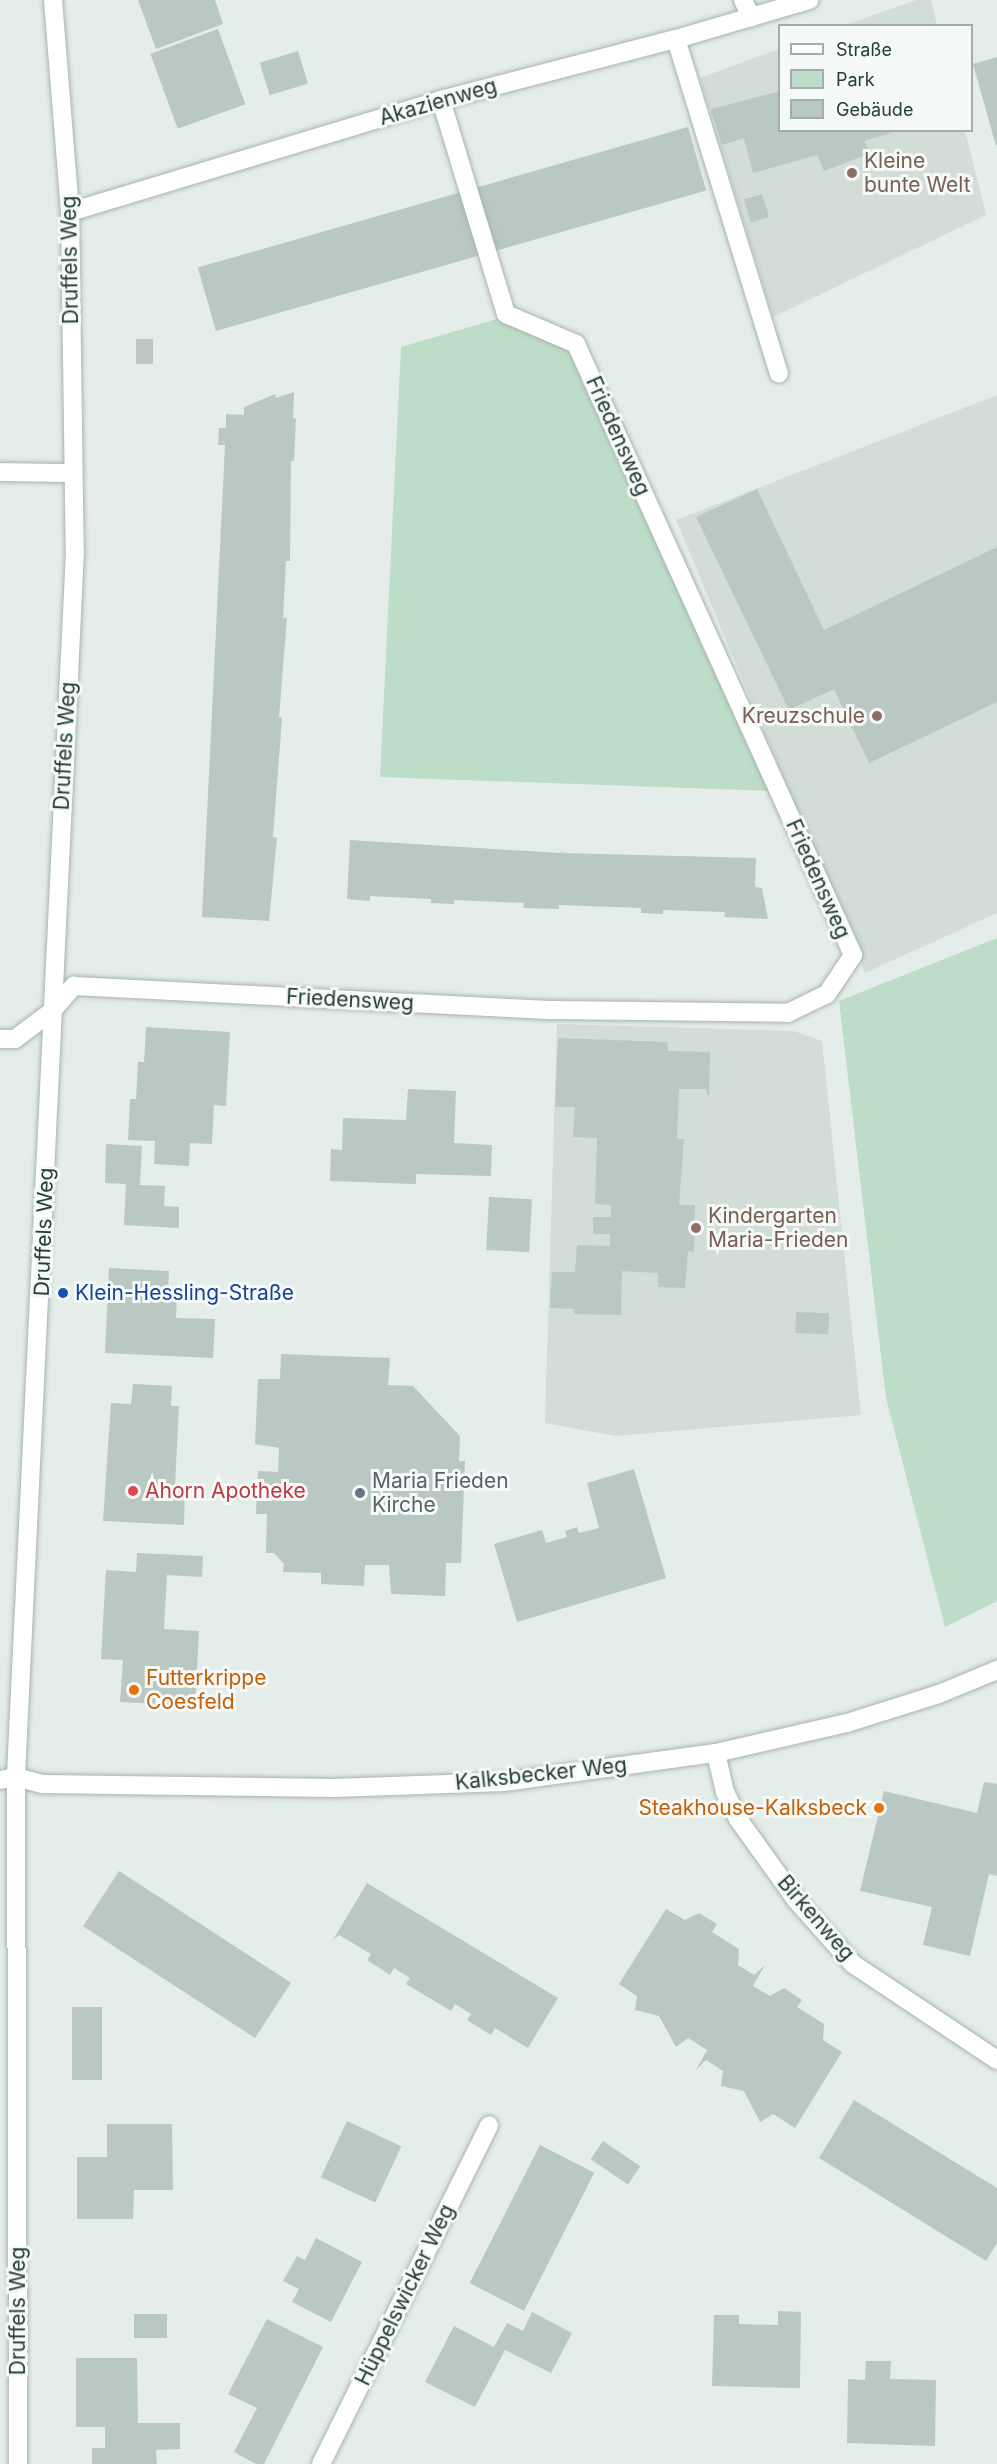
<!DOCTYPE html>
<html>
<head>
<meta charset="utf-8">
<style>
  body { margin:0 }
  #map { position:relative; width:997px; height:2464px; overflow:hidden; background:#e4ede9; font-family:Inter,sans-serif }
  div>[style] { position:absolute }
  .built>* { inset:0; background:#d2ddd8 }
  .green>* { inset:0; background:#beddc8 }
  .building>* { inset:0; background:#b9c8c2; transform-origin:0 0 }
  .roads { filter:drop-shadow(0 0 2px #a7b5b0) drop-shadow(0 0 2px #a7b5b0) }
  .lane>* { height:18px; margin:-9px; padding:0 9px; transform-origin:9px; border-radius:9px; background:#fff }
  .street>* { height:18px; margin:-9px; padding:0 9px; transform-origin:9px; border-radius:9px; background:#fff }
  .secondary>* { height:18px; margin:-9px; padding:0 9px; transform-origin:9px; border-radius:9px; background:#fff }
  .dots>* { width:16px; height:16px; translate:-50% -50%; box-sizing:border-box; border:3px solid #f5f9f7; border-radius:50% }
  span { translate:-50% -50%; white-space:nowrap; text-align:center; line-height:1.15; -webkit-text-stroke:6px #f5f9f7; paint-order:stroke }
  .street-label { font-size:21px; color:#243e38 }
  .education-label { font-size:21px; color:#785e54 }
  .left { translate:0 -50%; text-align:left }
  .right { translate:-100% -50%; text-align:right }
  .transit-label { font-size:21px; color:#164399 }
  .worship-label { font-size:21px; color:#5b616d }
  .health-label { font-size:21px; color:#be3a42 }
  .food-label { font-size:21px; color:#c56008 }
  .legend { position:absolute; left:778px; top:24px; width:195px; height:108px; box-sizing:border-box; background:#f5f9f7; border:2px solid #a1aeab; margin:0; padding:8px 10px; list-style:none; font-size:18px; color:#243e38 }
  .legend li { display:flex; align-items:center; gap:12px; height:30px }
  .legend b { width:30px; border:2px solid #a1aeab }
</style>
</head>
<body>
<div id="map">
  <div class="built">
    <div style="clip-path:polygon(916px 0,931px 0,937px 25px,845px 25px)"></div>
    <div style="clip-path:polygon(779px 49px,780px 130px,965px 131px,986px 215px,773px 317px,700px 78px)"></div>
    <div style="clip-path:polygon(997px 395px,997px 913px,865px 973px,676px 520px)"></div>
    <div style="clip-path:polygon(557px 1024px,794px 1031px,822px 1041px,861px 1415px,616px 1436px,545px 1423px)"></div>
  </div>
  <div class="green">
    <div style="clip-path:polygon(504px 317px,573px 346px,773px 791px,380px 777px,401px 347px)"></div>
    <div style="clip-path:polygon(997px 938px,997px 1601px,945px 1627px,886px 1398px,839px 1001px)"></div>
  </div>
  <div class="building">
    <div style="clip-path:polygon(138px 0,215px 0,223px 24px,156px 49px)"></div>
    <div style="left:218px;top:29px;width:80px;height:72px;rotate:70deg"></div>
    <div style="left:298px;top:51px;width:34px;height:40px;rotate:73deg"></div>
    <div style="clip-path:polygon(997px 57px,997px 145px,996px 146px,973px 64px)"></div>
    <div style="clip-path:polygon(780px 91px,780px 130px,896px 131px,864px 141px,871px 153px,824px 171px,817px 155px,753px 173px,744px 138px,722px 145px,711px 109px)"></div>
    <div style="left:688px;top:127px;width:66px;height:510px;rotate:74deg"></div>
    <div style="left:762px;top:194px;width:24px;height:19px;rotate:73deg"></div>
    <div style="left:136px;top:339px;width:17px;height:25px"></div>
    <div style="clip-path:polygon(294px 392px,293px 418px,296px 419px,294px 461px,291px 461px,290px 561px,286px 561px,283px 618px,287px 618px,279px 717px,282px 718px,273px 837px,277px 838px,269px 921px,202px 917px,225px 445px,218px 445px,219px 428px,226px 428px,226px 414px,244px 415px,244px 407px,275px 394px,276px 398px)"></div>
    <div style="clip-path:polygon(757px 489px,824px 630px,997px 547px,997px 702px,869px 763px,834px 689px,789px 710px,696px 517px)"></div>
    <div style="clip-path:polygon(350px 840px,560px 853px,563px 850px,562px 853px,756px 858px,755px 887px,762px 888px,768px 919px,724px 917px,725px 912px,663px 910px,663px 914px,641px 913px,641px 908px,559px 905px,559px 909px,523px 908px,524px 903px,454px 900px,454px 904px,431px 903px,431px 899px,370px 896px,370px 901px,347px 899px)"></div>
    <div style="clip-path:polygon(146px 1027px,230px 1032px,226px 1106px,214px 1105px,212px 1144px,190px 1143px,189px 1166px,154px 1164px,155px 1141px,128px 1140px,130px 1099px,136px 1099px,138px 1062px,144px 1062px)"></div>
    <div style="clip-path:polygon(558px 1038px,667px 1042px,668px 1051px,710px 1052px,709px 1099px,706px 1089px,679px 1089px,677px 1139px,684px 1139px,679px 1205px,695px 1205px,694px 1252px,688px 1251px,685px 1288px,658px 1287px,658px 1273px,622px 1271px,621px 1315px,574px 1314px,574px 1309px,550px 1308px,552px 1272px,575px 1272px,577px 1245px,610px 1246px,610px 1234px,593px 1234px,593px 1217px,611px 1217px,611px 1205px,595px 1204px,597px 1138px,573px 1137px,575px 1107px,555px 1107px)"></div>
    <div style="clip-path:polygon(408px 1089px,456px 1091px,454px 1143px,492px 1145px,491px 1176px,416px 1174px,416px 1184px,330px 1181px,331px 1149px,342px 1150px,343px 1118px,406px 1120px)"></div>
    <div style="clip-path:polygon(106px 1144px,142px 1146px,140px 1185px,165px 1186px,164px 1206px,179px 1207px,179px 1228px,124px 1225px,126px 1184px,105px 1183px)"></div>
    <div style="left:489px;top:1197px;width:43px;height:53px;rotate:3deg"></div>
    <div style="clip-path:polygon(109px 1268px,169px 1271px,168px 1293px,177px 1294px,176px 1318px,215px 1319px,213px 1358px,105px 1353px)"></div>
    <div style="left:796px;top:1312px;width:33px;height:21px;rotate:2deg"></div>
    <div style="clip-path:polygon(281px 1354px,390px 1358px,388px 1385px,413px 1386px,460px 1436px,459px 1461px,465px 1461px,461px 1563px,446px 1563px,445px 1596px,391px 1594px,389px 1565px,365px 1565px,364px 1586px,321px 1584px,321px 1573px,283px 1572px,284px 1564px,274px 1553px,266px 1553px,267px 1514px,256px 1514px,258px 1471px,278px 1472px,279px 1448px,255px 1444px,258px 1379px,280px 1379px)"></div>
    <div style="clip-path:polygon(133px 1384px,172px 1386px,171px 1406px,179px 1406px,175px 1486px,185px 1487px,184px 1525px,103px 1521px,111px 1403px,131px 1404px)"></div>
    <div style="clip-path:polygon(634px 1469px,666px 1578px,517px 1622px,494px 1544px,542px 1530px,546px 1543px,567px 1537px,565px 1531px,577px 1527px,579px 1533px,599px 1528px,587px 1483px)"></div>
    <div style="clip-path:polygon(137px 1553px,203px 1556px,202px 1577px,167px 1575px,164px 1629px,199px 1631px,195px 1706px,120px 1702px,123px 1660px,101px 1659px,106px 1570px,136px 1572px)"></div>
    <div style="clip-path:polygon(984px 1782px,997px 1784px,997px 1876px,989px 1874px,970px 1956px,923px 1945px,932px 1907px,860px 1891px,884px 1791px,977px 1813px)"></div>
    <div style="left:119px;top:1871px;width:205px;height:66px;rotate:33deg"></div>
    <div style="clip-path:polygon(367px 1883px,558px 1998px,528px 2048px,495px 2028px,491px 2035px,467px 2020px,471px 2014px,455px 2004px,451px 2011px,406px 1984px,410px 1978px,394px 1968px,390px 1975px,367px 1960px,371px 1954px,339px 1935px,333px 1940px)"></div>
    <div style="clip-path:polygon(666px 1909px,685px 1920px,699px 1913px,717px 1924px,712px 1932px,739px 1949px,738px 1965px,754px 1975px,765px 1965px,753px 1986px,770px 1996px,784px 1988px,802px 2000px,797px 2007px,824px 2024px,823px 2040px,842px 2052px,795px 2128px,773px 2114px,760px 2122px,744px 2091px,721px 2086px,723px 2071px,706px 2060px,696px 2070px,707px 2050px,688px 2038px,676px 2047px,659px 2016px,635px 2010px,637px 1996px,619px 1984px)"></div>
    <div style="left:72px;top:2007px;width:30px;height:73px"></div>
    <div style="clip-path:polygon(854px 2100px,997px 2188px,997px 2243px,986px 2261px,819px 2158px)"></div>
    <div style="left:347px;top:2121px;width:60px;height:62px;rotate:25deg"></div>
    <div style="clip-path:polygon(107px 2124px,172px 2124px,173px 2190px,134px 2190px,133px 2219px,77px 2219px,77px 2157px,107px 2157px)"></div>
    <div style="left:603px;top:2141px;width:45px;height:22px;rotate:34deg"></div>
    <div style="left:540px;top:2145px;width:61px;height:155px;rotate:27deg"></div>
    <div style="clip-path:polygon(316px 2238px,362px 2262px,331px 2322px,292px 2302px,299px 2289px,283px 2281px,297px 2256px,305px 2260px)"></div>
    <div style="clip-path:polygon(778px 2311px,801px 2312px,800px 2388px,712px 2386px,714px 2315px,739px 2315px,739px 2324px,778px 2325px)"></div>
    <div style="clip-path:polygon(532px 2312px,572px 2333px,551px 2373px,505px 2350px,475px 2407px,425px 2382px,454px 2326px,494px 2347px,507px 2323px,523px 2331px)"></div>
    <div style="left:134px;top:2314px;width:33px;height:24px"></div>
    <div style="clip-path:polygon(267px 2319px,323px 2347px,264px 2464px,256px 2464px,234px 2452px,257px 2408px,228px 2394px)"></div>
    <div style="clip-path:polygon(76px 2358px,137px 2358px,138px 2423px,180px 2423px,180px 2449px,156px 2450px,157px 2464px,92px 2464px,92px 2448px,105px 2448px,105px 2427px,76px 2427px)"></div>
    <div style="clip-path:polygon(866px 2361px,891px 2361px,890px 2379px,936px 2380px,935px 2446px,847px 2443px,848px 2379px,865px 2380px)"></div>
  </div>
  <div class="roads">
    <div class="lane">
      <div style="left:676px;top:39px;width:350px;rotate:72.9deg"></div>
    </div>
    <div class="street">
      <div style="left:743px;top:0;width:19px;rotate:65deg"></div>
      <div style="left:70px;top:212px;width:388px;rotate:-16.8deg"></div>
      <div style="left:441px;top:100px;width:243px;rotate:-14.6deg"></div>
      <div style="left:676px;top:39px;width:139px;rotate:-16.3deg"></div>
      <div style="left:0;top:472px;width:73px;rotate:0.8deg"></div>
      <div style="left:0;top:1039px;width:15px"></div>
      <div style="left:15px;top:1039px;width:45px;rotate:-36.9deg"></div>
      <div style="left:51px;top:1012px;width:35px;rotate:-49deg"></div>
      <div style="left:74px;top:986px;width:480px;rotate:2.9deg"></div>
      <div style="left:553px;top:1010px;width:235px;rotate:0.7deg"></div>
      <div style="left:788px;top:1013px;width:43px;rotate:-26deg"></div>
      <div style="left:827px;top:994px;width:47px;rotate:-56.3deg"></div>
      <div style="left:853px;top:955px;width:671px;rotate:-114.39deg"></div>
      <div style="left:576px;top:344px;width:76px;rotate:-156.8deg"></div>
      <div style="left:506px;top:314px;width:224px;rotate:-106.9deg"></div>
      <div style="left:716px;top:1753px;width:40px;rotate:77deg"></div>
      <div style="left:725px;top:1792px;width:30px;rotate:64deg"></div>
      <div style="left:738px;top:1819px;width:101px;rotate:54.3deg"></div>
      <div style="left:797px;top:1901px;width:84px;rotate:48.4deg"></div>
      <div style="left:853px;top:1964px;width:173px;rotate:33.7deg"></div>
      <div style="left:0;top:1780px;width:16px;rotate:-11deg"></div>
      <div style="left:16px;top:1777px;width:687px;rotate:89.83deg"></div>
      <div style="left:321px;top:2464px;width:378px;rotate:-63.6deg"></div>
    </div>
    <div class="secondary">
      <div style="left:53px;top:0;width:213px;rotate:85.4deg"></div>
      <div style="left:70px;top:212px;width:339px;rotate:89.2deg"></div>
      <div style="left:75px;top:551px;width:1227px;rotate:92.76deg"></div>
      <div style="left:16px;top:1777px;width:28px;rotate:15deg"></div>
      <div style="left:43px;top:1784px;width:291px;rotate:0.8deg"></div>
      <div style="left:334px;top:1788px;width:170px;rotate:-2deg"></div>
      <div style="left:504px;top:1782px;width:214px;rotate:-7.8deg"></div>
      <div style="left:716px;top:1753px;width:134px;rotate:-12.9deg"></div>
      <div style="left:847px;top:1723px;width:96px;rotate:-17.5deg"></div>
      <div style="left:939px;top:1694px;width:63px;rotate:-22.5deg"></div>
    </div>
  </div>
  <div class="dots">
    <div style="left:852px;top:173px;background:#8d6e63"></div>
    <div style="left:877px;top:716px;background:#8d6e63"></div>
    <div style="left:696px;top:1228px;background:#8d6e63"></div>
    <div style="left:63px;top:1293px;background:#1a4fb4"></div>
    <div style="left:133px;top:1491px;background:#e0444e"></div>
    <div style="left:360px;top:1493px;background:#6b7280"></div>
    <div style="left:134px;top:1690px;background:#e8710a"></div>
    <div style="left:879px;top:1808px;background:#e8710a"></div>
  </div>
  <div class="street-label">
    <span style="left:438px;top:102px;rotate:-16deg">Akazienweg</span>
    <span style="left:70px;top:260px;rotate:-91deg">Druffels Weg</span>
    <span style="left:618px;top:436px;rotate:66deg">Friedensweg</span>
    <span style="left:65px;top:746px;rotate:-87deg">Druffels Weg</span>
    <span style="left:818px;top:879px;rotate:66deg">Friedensweg</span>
    <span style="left:350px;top:1000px;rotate:3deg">Friedensweg</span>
    <span style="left:44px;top:1232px;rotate:-88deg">Druffels Weg</span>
    <span style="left:541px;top:1774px;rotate:-6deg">Kalksbecker Weg</span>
    <span style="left:816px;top:1918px;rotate:49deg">Birkenweg</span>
    <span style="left:405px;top:2295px;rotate:-64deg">Hüppelswicker Weg</span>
    <span style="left:18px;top:2311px;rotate:-90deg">Druffels Weg</span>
  </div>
  <div class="education-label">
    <span class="left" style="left:864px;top:173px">Kleine<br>bunte Welt</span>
    <span class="right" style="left:865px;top:716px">Kreuzschule</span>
    <span class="left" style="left:708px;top:1228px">Kindergarten<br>Maria-Frieden</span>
  </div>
  <div class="transit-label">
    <span class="left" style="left:75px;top:1293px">Klein-Hessling-Straße</span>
  </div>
  <div class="worship-label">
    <span class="left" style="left:372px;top:1493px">Maria Frieden<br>Kirche</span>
  </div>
  <div class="health-label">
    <span class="left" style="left:145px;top:1491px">Ahorn Apotheke</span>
  </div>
  <div class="food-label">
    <span class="left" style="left:146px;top:1690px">Futterkrippe<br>Coesfeld</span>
    <span class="right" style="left:867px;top:1808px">Steakhouse-Kalksbeck</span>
  </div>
  <ul class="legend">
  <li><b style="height:8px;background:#fff"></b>Straße</li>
  <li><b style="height:16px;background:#beddc8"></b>Park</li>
  <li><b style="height:16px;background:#b9c8c2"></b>Gebäude</li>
  </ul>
</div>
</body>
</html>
